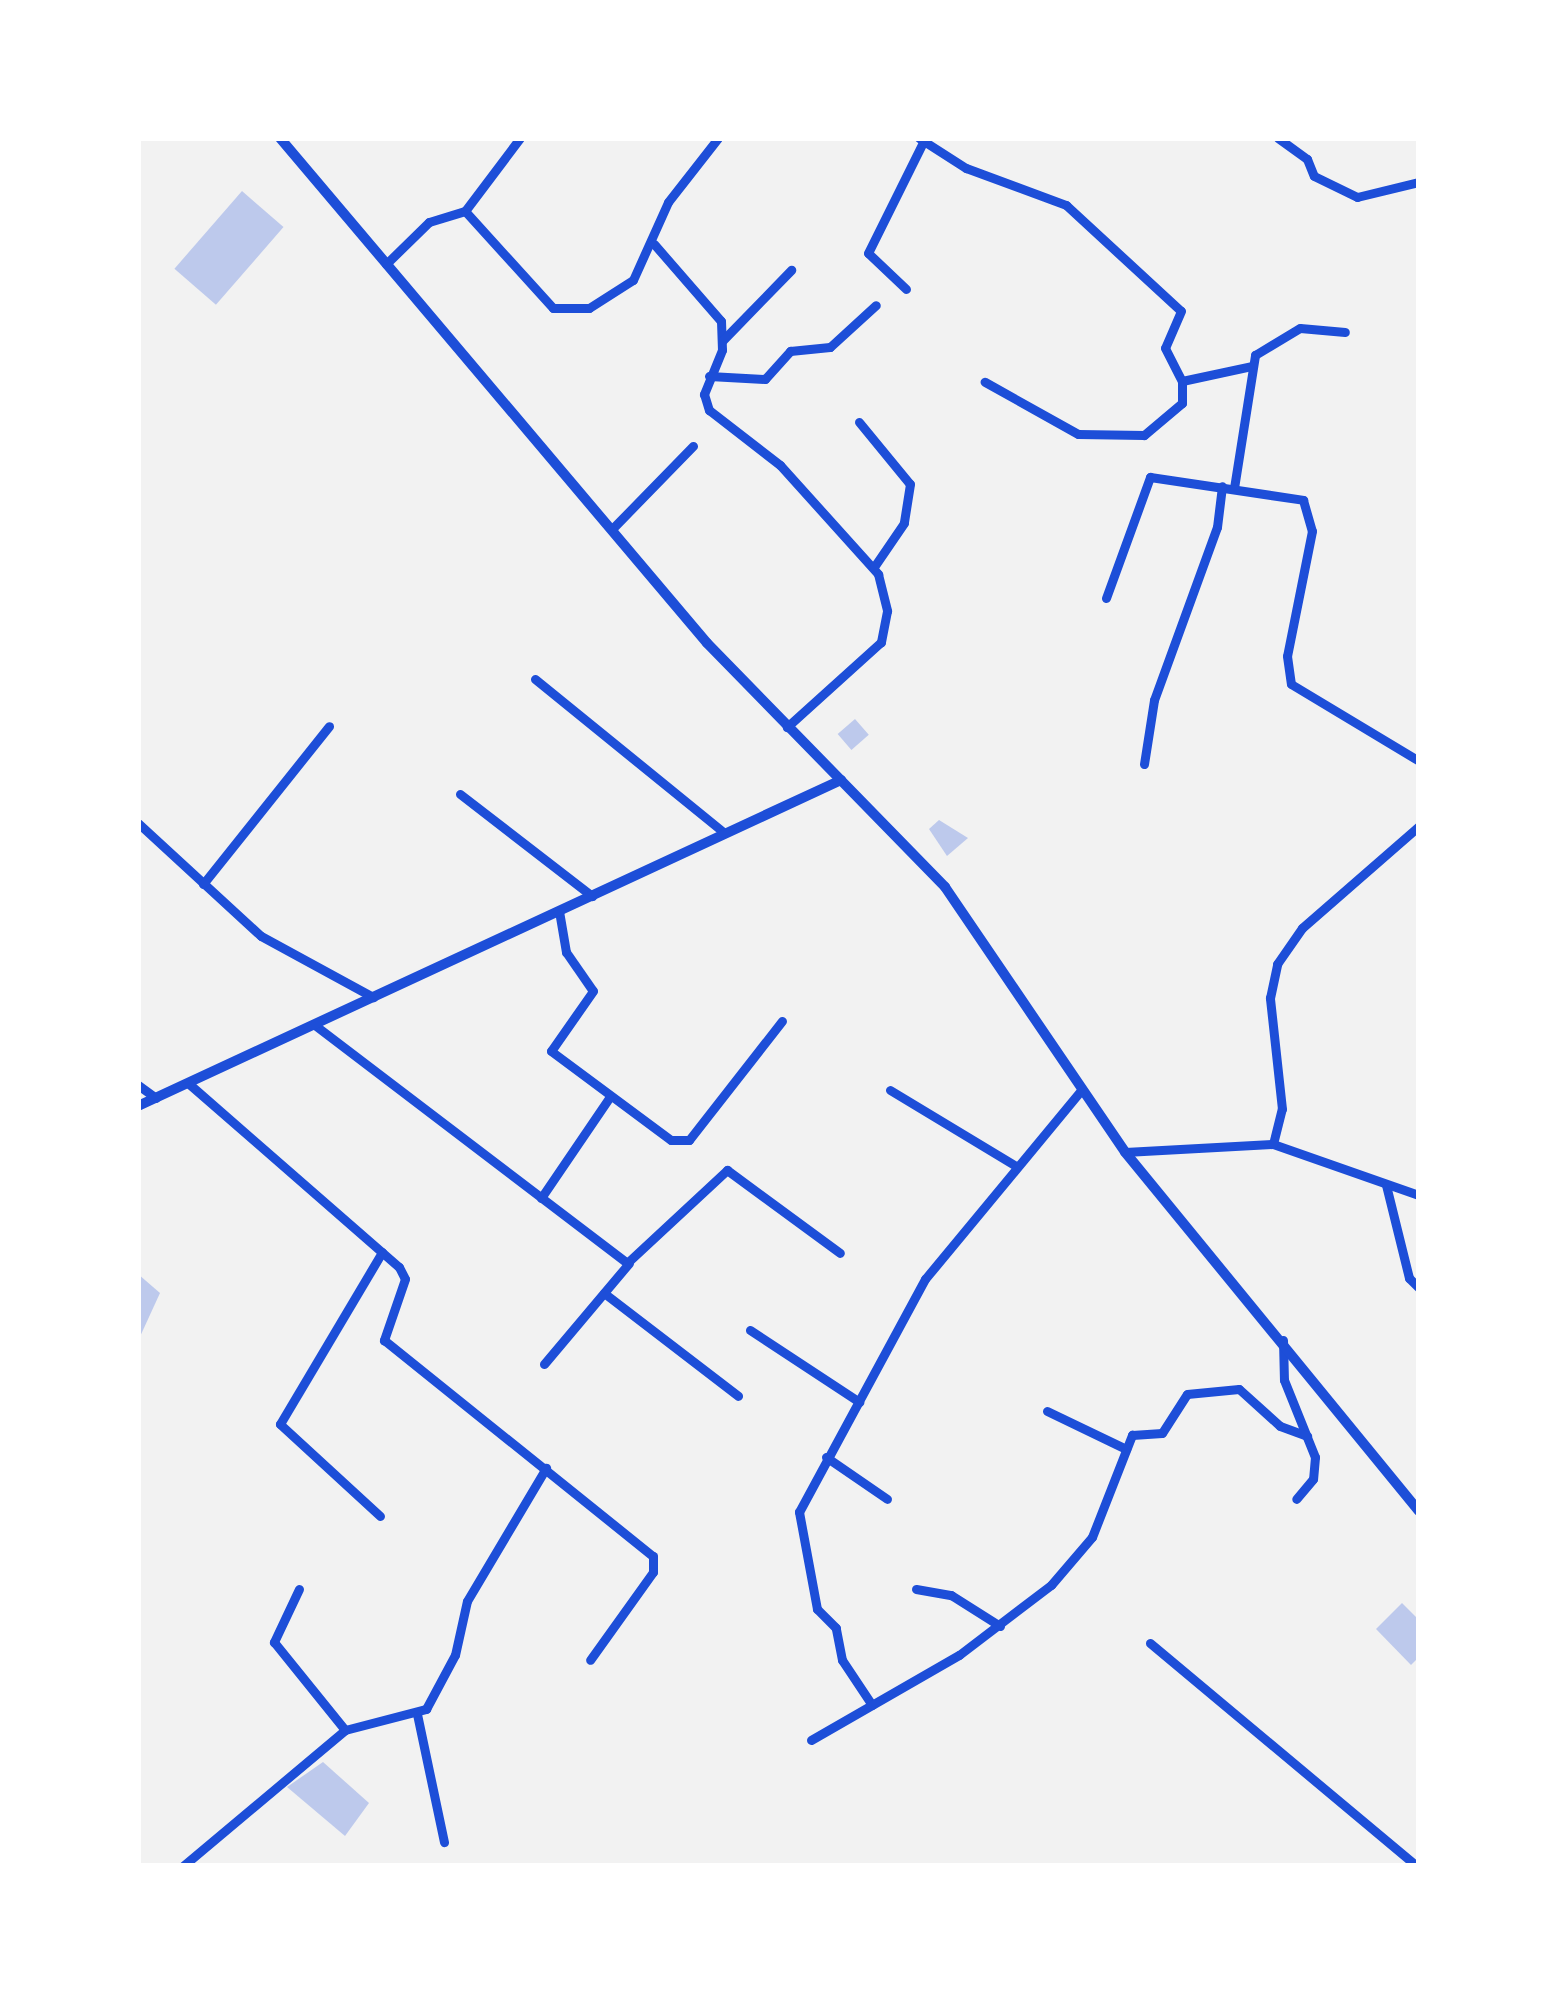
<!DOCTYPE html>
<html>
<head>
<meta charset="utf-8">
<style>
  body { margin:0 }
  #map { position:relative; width:1557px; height:2004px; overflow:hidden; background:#f2f2f2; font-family:"Golos Text",sans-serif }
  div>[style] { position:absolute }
  .building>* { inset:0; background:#bdc9ec; transform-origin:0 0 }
  .minor>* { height:9px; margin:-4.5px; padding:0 4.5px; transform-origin:4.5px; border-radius:4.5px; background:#1d4ed8 }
  .tertiary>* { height:10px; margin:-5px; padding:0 5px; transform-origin:5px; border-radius:5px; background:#1d4ed8 }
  span { translate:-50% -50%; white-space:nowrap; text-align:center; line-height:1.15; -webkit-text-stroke:12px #fff; paint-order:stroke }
  .frame { position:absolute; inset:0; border:141px solid #fff; pointer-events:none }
</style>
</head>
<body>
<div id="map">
  <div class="building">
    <div style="left:242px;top:191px;width:55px;height:103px;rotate:41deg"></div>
    <div style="left:855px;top:719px;width:21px;height:23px;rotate:49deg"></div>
    <div style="clip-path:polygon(939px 820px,968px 838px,947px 856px,929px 829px)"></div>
    <div style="clip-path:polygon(138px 1274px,160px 1293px,138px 1341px)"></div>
    <div style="clip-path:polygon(1402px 1603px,1419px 1620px,1419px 1657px,1411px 1665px,1376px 1629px)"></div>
    <div style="clip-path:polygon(323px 1762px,369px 1803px,345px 1836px,287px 1787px)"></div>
  </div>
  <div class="minor">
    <div style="left:919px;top:138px;width:56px;rotate:32.6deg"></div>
    <div style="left:966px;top:168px;width:107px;rotate:20.3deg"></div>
    <div style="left:1066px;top:205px;width:156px;rotate:42.7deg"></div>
    <div style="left:1181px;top:311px;width:40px;rotate:113.4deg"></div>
    <div style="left:1165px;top:348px;width:37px;rotate:63deg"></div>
    <div style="left:1182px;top:381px;width:22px;rotate:90deg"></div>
    <div style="left:1182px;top:403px;width:50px;rotate:139.9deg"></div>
    <div style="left:1144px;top:435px;width:66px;rotate:-179.1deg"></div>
    <div style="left:1078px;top:434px;width:107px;rotate:-150.8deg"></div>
    <div style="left:1278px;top:138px;width:36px;rotate:36deg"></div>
    <div style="left:1307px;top:159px;width:18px;rotate:68deg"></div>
    <div style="left:1314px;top:176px;width:48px;rotate:26deg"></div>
    <div style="left:1357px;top:197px;width:64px;rotate:-13.6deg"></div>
    <div style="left:465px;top:211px;width:131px;rotate:47.8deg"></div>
    <div style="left:553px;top:308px;width:36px"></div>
    <div style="left:589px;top:308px;width:52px;rotate:-32.5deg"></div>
    <div style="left:633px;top:280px;width:85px;rotate:-65.8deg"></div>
    <div style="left:668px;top:202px;width:81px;rotate:-52deg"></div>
    <div style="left:654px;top:244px;width:102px;rotate:49deg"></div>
    <div style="left:721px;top:321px;width:29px;rotate:88deg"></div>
    <div style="left:722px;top:350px;width:48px;rotate:112.2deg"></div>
    <div style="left:704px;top:394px;width:17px;rotate:73deg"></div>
    <div style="left:709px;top:410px;width:90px;rotate:37.8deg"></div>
    <div style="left:780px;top:465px;width:147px;rotate:48deg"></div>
    <div style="left:878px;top:574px;width:38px;rotate:76deg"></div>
    <div style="left:887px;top:611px;width:32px;rotate:101deg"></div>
    <div style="left:881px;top:642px;width:127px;rotate:137.9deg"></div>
    <div style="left:386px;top:264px;width:60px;rotate:-44.3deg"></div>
    <div style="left:429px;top:222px;width:38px;rotate:-17deg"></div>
    <div style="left:465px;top:211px;width:91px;rotate:-53deg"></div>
    <div style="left:906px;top:289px;width:52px;rotate:-136.5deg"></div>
    <div style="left:868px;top:253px;width:124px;rotate:-63.6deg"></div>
    <div style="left:723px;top:340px;width:98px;rotate:-45.8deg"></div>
    <div style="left:709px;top:376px;width:56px;rotate:3.1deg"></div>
    <div style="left:765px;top:379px;width:38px;rotate:-48deg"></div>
    <div style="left:790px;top:351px;width:40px;rotate:-5.7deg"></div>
    <div style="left:830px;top:347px;width:62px;rotate:-42.4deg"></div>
    <div style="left:1182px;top:381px;width:72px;rotate:-12.1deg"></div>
    <div style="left:859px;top:422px;width:80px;rotate:50.6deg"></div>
    <div style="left:910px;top:484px;width:39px;rotate:99deg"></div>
    <div style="left:904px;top:523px;width:53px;rotate:124.3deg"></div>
    <div style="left:1234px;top:488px;width:135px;rotate:-81deg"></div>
    <div style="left:1255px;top:355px;width:52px;rotate:-31deg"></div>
    <div style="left:1300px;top:328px;width:45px;rotate:5.1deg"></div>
    <div style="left:612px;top:529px;width:116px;rotate:-45.7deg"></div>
    <div style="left:1106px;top:598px;width:129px;rotate:-70deg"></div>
    <div style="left:1150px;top:477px;width:155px;rotate:8.5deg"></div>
    <div style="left:1303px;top:500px;width:32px;rotate:74deg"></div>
    <div style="left:1312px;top:531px;width:127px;rotate:101.3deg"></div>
    <div style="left:1287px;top:656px;width:28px;rotate:82deg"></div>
    <div style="left:1291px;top:684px;width:149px;rotate:31deg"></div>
    <div style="left:535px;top:679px;width:242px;rotate:39.1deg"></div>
    <div style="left:1144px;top:764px;width:65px;rotate:-81.1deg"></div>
    <div style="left:1154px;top:700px;width:184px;rotate:-70deg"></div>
    <div style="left:1217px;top:527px;width:41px;rotate:-83deg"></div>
    <div style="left:460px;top:794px;width:167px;rotate:37.7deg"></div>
    <div style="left:138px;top:823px;width:167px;rotate:42.6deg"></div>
    <div style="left:261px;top:936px;width:128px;rotate:28.6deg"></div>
    <div style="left:203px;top:884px;width:202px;rotate:-51.4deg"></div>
    <div style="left:559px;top:911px;width:42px;rotate:80.3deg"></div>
    <div style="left:566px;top:952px;width:47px;rotate:55.3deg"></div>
    <div style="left:593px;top:991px;width:73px;rotate:125deg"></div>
    <div style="left:551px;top:1051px;width:149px;rotate:36.6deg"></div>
    <div style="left:671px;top:1140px;width:18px"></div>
    <div style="left:689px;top:1140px;width:151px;rotate:-52deg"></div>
    <div style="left:316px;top:1026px;width:391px;rotate:37.3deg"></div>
    <div style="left:627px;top:1263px;width:137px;rotate:-42.9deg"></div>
    <div style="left:727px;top:1170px;width:140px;rotate:36.3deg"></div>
    <div style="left:188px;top:1083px;width:280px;rotate:41.1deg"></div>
    <div style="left:399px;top:1267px;width:13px;rotate:63deg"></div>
    <div style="left:405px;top:1279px;width:65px;rotate:109deg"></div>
    <div style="left:384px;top:1340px;width:345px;rotate:38.8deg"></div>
    <div style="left:653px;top:1556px;width:16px;rotate:90deg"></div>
    <div style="left:653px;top:1572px;width:108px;rotate:125.6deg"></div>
    <div style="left:138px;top:1085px;width:22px;rotate:36deg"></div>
    <div style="left:890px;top:1090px;width:147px;rotate:31.1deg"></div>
    <div style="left:1273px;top:1144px;width:155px;rotate:19.3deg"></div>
    <div style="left:1125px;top:1152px;width:148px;rotate:-3.1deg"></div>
    <div style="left:1273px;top:1144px;width:36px;rotate:-76deg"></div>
    <div style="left:1282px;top:1109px;width:112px;rotate:-96.2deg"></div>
    <div style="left:1270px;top:998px;width:35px;rotate:-78deg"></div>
    <div style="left:1277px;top:964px;width:44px;rotate:-55.2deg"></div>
    <div style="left:1302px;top:928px;width:155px;rotate:-41.1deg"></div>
    <div style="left:1386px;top:1185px;width:96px;rotate:76.1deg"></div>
    <div style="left:1409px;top:1278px;width:14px;rotate:45deg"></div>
    <div style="left:541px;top:1198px;width:121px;rotate:-55.8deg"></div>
    <div style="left:604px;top:1293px;width:169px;rotate:37.5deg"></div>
    <div style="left:750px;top:1330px;width:131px;rotate:33.4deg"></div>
    <div style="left:1283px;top:1340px;width:40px;rotate:88.6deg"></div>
    <div style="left:1284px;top:1380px;width:83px;rotate:68.1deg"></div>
    <div style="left:1315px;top:1457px;width:22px;rotate:95deg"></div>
    <div style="left:1313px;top:1479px;width:26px;rotate:130deg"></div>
    <div style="left:544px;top:1364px;width:132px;rotate:-49.9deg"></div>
    <div style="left:1047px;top:1411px;width:88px;rotate:25.7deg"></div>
    <div style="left:826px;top:1457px;width:74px;rotate:34.5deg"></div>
    <div style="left:380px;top:1516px;width:136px;rotate:-137.4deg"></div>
    <div style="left:280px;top:1424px;width:200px;rotate:-59.3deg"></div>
    <div style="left:299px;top:1589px;width:59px;rotate:115.3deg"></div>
    <div style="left:274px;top:1642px;width:113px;rotate:51.1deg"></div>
    <div style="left:916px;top:1589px;width:36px;rotate:10deg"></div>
    <div style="left:951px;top:1595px;width:58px;rotate:32.3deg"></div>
    <div style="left:1150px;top:1643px;width:348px;rotate:39.9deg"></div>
    <div style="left:872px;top:1705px;width:54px;rotate:-123.7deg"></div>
    <div style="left:842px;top:1660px;width:33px;rotate:-101deg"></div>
    <div style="left:836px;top:1628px;width:27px;rotate:-135deg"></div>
    <div style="left:817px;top:1609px;width:99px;rotate:-100.5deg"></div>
    <div style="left:799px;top:1512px;width:265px;rotate:-61.6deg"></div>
    <div style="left:925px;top:1279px;width:246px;rotate:-50.4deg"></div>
    <div style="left:417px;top:1714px;width:131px;rotate:78.1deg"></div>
    <div style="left:811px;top:1740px;width:171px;rotate:-29.9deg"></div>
    <div style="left:959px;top:1655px;width:116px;rotate:-37.3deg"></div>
    <div style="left:1051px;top:1585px;width:63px;rotate:-49.5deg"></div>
    <div style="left:1092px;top:1537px;width:110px;rotate:-68.6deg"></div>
    <div style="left:1132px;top:1435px;width:30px;rotate:-4deg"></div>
    <div style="left:1162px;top:1433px;width:46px;rotate:-57.3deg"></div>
    <div style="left:1187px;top:1394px;width:52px;rotate:-5.5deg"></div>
    <div style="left:1239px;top:1389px;width:55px;rotate:42.1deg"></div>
    <div style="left:1280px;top:1426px;width:29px;rotate:20deg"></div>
    <div style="left:183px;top:1866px;width:212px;rotate:-40deg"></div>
    <div style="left:345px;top:1730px;width:84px;rotate:-14.5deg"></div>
    <div style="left:426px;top:1709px;width:61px;rotate:-61.8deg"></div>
    <div style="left:455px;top:1655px;width:55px;rotate:-77.5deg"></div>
    <div style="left:467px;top:1601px;width:155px;rotate:-59.3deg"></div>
  </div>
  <div class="tertiary">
    <div style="left:280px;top:138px;width:661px;rotate:49.78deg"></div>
    <div style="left:707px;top:643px;width:341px;rotate:45.7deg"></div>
    <div style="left:945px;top:887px;width:320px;rotate:55.8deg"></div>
    <div style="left:1125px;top:1152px;width:464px;rotate:50.7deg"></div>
    <div style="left:138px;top:1106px;width:775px;rotate:-24.88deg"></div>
  </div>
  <div class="frame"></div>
</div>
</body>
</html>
